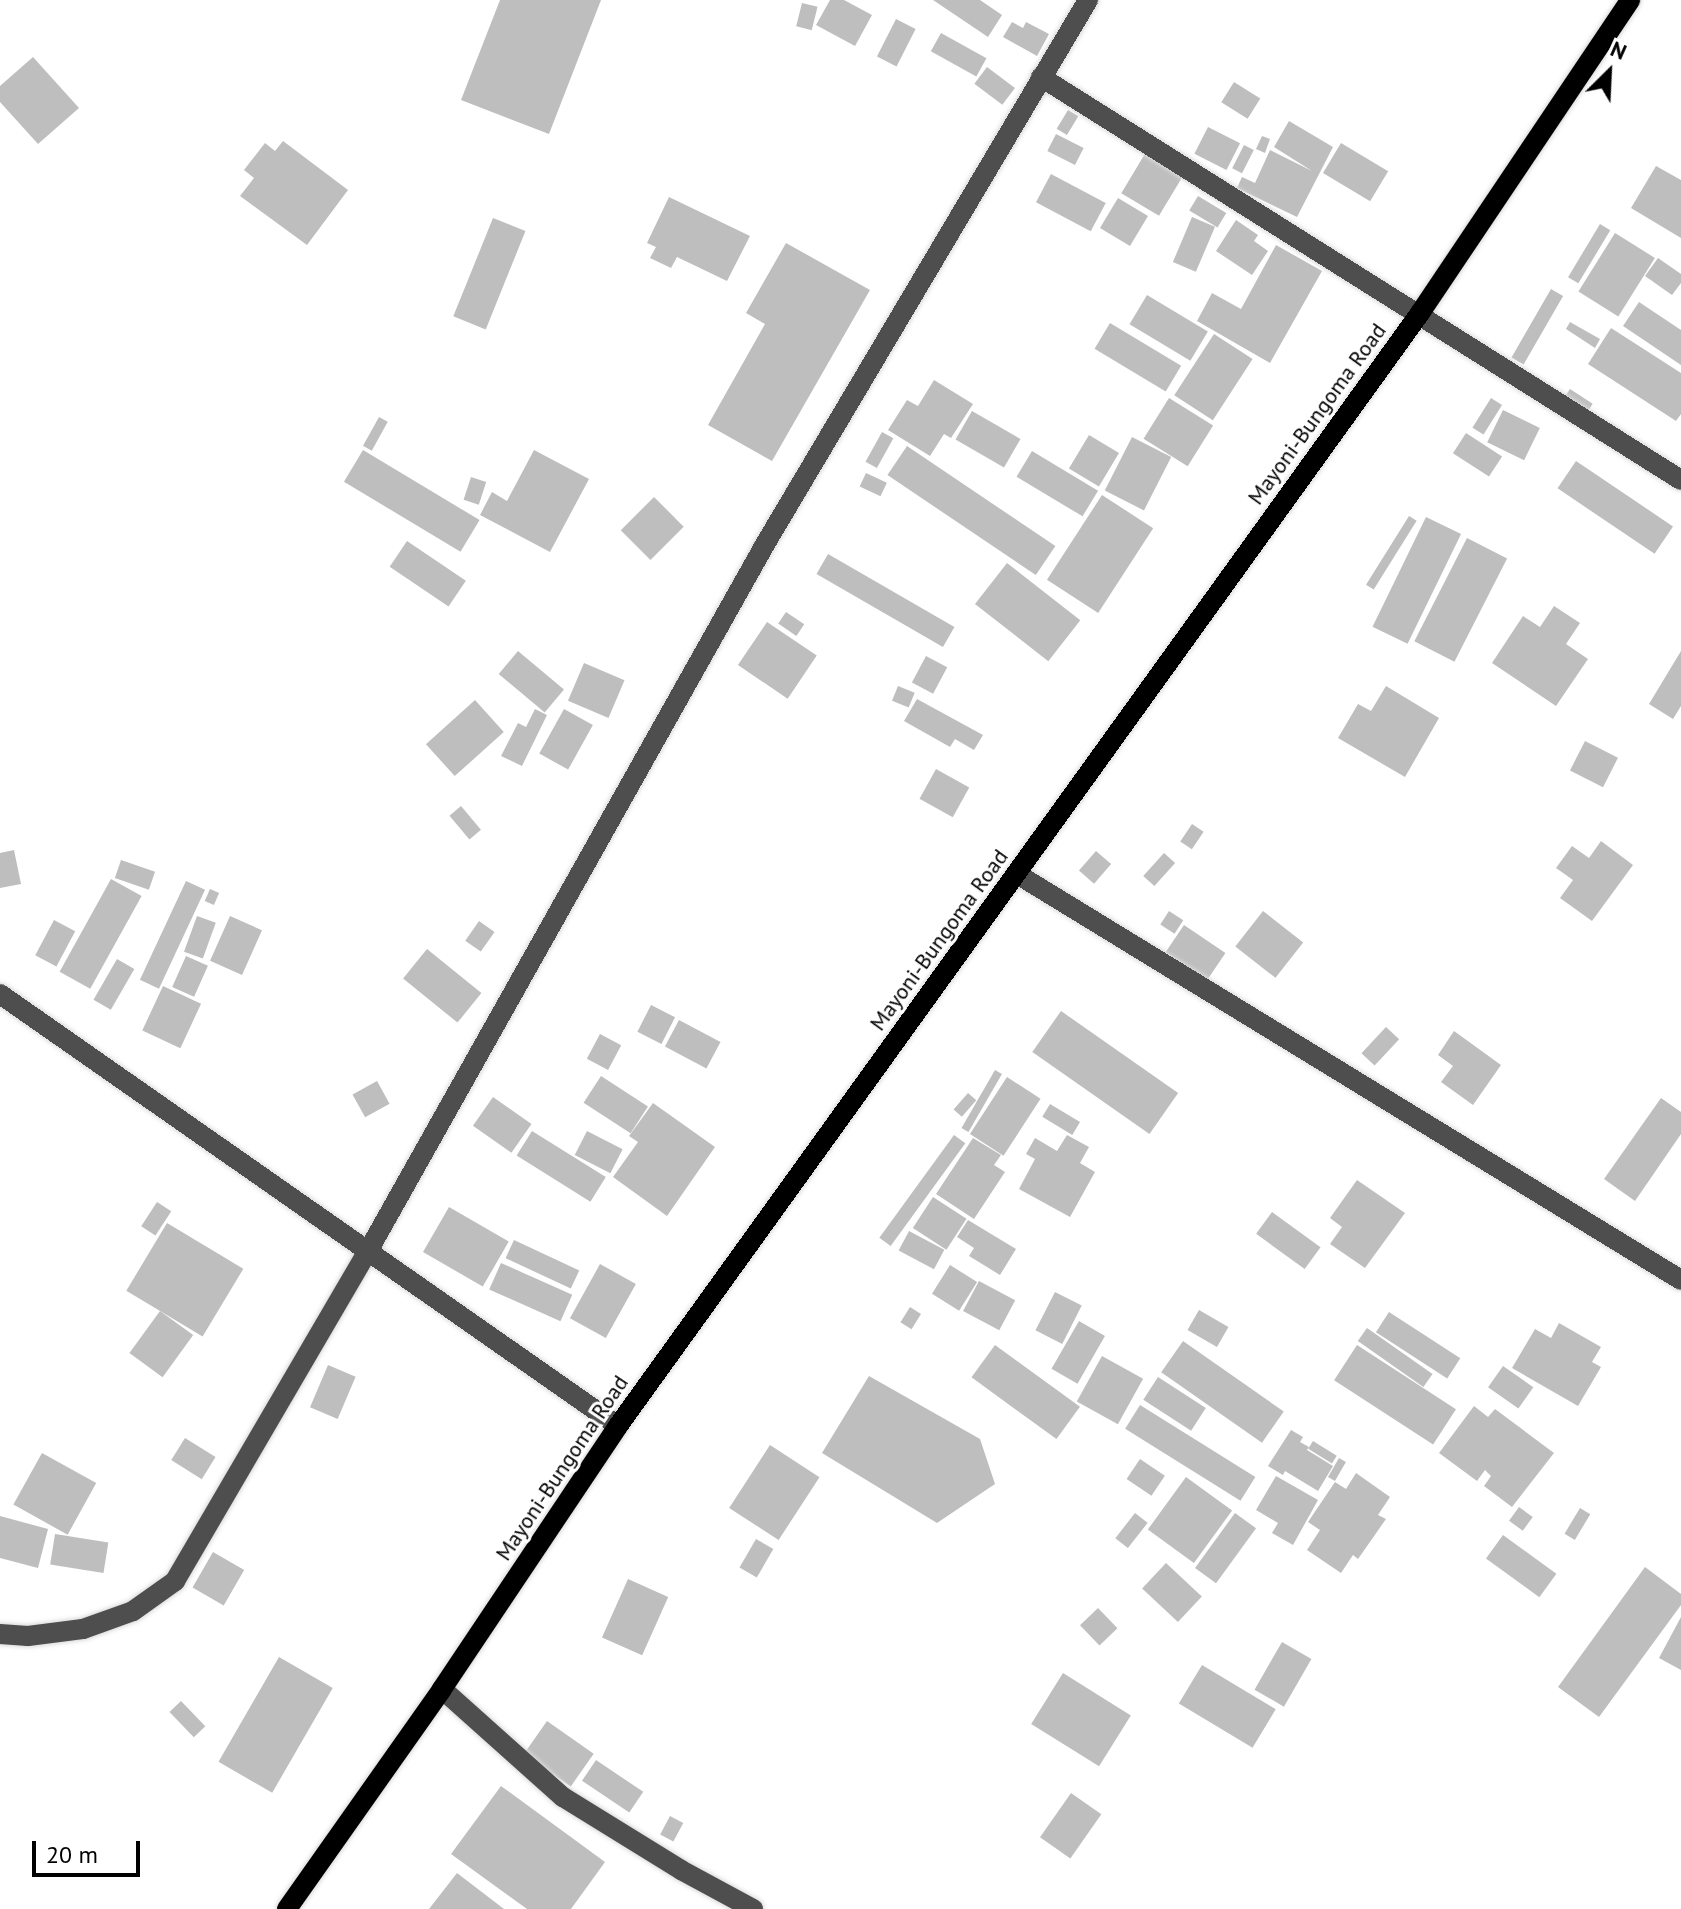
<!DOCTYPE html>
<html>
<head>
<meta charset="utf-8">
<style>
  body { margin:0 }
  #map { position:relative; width:1681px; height:1909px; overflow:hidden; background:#fff; font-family:"PT Sans",sans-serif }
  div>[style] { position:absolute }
  .building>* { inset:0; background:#bebebe; transform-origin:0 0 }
  .roads { filter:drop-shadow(0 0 2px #dbdbdb) drop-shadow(0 0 2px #dbdbdb) }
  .minor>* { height:20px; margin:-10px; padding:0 10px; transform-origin:10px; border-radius:10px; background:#4e4e4e }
  .major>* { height:20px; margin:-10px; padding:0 10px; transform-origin:10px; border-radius:10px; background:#000 }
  span { translate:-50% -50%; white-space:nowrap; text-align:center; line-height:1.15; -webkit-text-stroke:6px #fff; paint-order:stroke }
  .street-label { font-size:22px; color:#000 }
  .north { position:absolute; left:1569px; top:32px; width:80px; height:80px; -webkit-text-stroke:6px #fff; paint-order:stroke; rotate:24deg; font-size:22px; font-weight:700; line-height:32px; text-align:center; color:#000 }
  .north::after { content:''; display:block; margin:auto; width:28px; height:36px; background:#000; clip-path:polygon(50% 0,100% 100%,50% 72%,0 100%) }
  .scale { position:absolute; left:32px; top:1841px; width:108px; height:36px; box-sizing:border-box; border:4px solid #000; border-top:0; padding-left:10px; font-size:24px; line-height:28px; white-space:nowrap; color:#000; -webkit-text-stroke:6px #fff; paint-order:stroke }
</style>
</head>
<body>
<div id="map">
  <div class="building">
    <div style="clip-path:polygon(500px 0,601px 0,549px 134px,461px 100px)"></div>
    <div style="clip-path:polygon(830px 0,844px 0,872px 15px,855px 46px,816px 25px)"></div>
    <div style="clip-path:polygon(933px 0,980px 0,1002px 15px,988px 37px)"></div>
    <div style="left:802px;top:3px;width:16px;height:24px;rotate:14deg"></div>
    <div style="left:896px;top:19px;width:22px;height:42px;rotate:27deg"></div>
    <div style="clip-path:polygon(1012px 22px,1023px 28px,1026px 22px,1049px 34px,1037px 56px,1003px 37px)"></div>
    <div style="left:941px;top:33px;width:52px;height:21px;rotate:29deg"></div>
    <div style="clip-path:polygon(33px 57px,79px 108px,38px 144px,0 102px,0 86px)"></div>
    <div style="left:987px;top:67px;width:35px;height:21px;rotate:37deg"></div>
    <div style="left:1234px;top:82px;width:31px;height:24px;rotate:32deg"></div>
    <div style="left:1068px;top:110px;width:12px;height:22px;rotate:31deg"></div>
    <div style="clip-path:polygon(1289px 121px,1333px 147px,1297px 217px,1237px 188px,1242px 177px,1255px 183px,1270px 150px,1312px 171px,1274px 147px)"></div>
    <div style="left:1208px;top:127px;width:36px;height:30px;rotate:27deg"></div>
    <div style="left:1056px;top:134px;width:31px;height:19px;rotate:27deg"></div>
    <div style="clip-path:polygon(1262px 136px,1270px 139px,1265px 153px,1256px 149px)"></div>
    <div style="clip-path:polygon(283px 141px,348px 190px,307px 245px,240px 196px,254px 178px,244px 170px,265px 143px,275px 151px)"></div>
    <div style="left:1341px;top:143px;width:55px;height:35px;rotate:31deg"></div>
    <div style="left:1244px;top:145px;width:11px;height:26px;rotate:27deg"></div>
    <div style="left:1146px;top:152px;width:44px;height:48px;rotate:31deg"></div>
    <div style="clip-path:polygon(1656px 166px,1681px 180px,1681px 238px,1631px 208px)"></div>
    <div style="left:1051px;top:174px;width:62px;height:32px;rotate:28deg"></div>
    <div style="left:1198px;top:196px;width:33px;height:17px;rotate:31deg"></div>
    <div style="clip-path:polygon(669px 197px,750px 236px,727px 281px,677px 257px,671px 268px,650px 258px,656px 247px,647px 243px)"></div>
    <div style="left:1118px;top:198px;width:35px;height:35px;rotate:31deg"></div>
    <div style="left:1192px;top:217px;width:25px;height:49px;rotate:23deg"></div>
    <div style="left:493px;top:218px;width:35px;height:106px;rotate:22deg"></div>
    <div style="clip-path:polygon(1236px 220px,1258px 235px,1254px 241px,1268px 251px,1252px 275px,1216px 251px)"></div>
    <div style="left:1600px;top:224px;width:12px;height:62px;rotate:31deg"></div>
    <div style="left:1615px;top:233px;width:47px;height:69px;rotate:32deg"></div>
    <div style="clip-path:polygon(786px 243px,870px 290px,772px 461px,708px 425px,765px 324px,746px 313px)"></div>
    <div style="clip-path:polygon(1276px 245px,1322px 271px,1270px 363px,1197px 321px,1212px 293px,1241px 309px)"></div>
    <div style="clip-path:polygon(1658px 258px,1681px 274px,1681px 283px,1672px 295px,1645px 276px)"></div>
    <div style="left:1551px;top:289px;width:14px;height:79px;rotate:30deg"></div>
    <div style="left:1147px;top:295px;width:71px;height:34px;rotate:31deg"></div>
    <div style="clip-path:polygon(1639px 302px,1681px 330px,1681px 365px,1623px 326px)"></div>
    <div style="clip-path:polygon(1570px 322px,1600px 339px,1595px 348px,1566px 329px)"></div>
    <div style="left:1110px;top:323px;width:83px;height:30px;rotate:31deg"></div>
    <div style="clip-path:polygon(1611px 328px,1681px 373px,1681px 414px,1676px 421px,1588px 364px)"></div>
    <div style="left:1214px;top:334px;width:46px;height:73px;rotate:33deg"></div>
    <div style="clip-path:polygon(934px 380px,973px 404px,951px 438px,944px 434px,930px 456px,888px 430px,907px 400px,918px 406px)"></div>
    <div style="left:1570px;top:389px;width:27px;height:11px;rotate:33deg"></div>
    <div style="left:1169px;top:398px;width:52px;height:48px;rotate:32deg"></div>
    <div style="left:1491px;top:398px;width:13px;height:35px;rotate:32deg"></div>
    <div style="left:1503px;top:410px;width:41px;height:36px;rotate:26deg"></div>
    <div style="left:972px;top:411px;width:56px;height:33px;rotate:30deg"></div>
    <div style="left:379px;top:417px;width:10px;height:33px;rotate:29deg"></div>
    <div style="left:882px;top:432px;width:13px;height:34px;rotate:29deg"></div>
    <div style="left:1466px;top:433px;width:43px;height:24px;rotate:33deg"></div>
    <div style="left:1089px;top:435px;width:35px;height:39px;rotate:31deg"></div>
    <div style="left:1132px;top:437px;width:44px;height:60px;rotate:27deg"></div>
    <div style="left:907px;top:446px;width:179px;height:35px;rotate:34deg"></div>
    <div style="left:363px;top:450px;width:136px;height:37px;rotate:31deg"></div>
    <div style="clip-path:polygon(534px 450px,589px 479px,550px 552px,480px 515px,492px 492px,507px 501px)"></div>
    <div style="left:1032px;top:451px;width:77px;height:30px;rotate:31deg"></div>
    <div style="left:1576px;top:461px;width:117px;height:33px;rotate:34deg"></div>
    <div style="left:866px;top:473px;width:23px;height:15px;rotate:25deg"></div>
    <div style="left:471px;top:477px;width:16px;height:24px;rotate:18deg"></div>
    <div style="left:1102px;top:495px;width:61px;height:101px;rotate:33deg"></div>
    <div style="left:654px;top:497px;width:42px;height:47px;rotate:45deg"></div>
    <div style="left:1409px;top:516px;width:9px;height:81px;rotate:32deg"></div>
    <div style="left:1426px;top:517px;width:39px;height:122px;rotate:26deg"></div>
    <div style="left:1467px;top:538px;width:45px;height:116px;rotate:27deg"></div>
    <div style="left:407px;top:541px;width:71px;height:31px;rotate:34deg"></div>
    <div style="left:828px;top:554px;width:146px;height:23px;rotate:30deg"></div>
    <div style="left:1007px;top:563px;width:93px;height:52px;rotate:38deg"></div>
    <div style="clip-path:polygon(1554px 606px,1580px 623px,1566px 644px,1588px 659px,1556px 706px,1492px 663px,1523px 616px,1540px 627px)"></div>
    <div style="left:786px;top:612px;width:22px;height:14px;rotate:34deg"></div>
    <div style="left:767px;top:622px;width:60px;height:52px;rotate:34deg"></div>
    <div style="left:518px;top:651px;width:60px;height:30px;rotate:40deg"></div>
    <div style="clip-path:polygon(1681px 651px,1681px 706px,1673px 719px,1649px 704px)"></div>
    <div style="left:926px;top:656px;width:24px;height:30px;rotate:28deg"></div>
    <div style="left:584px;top:663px;width:44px;height:41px;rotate:23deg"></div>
    <div style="left:898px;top:686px;width:18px;height:16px;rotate:22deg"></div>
    <div style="clip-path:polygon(1386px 686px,1439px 718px,1405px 777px,1338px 738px,1358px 704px,1371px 711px)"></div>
    <div style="clip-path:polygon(917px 699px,983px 735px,974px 750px,955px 739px,950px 747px,904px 721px)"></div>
    <div style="left:475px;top:700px;width:43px;height:66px;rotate:48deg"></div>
    <div style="clip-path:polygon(535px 709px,547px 715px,522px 766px,501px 756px,518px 723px,526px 727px)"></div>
    <div style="left:564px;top:709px;width:33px;height:51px;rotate:29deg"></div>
    <div style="left:1585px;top:741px;width:37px;height:33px;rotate:27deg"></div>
    <div style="left:936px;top:769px;width:38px;height:34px;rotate:29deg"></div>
    <div style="left:461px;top:806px;width:31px;height:15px;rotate:50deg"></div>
    <div style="left:1192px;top:824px;width:14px;height:21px;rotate:34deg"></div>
    <div style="clip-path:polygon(1601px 841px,1633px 865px,1592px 921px,1560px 898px,1573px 880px,1556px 868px,1572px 846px,1589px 858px)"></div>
    <div style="clip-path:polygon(14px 850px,21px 884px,0 888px,0 853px)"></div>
    <div style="left:1096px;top:851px;width:20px;height:26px;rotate:41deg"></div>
    <div style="left:1164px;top:853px;width:15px;height:31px;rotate:42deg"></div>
    <div style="left:121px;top:860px;width:36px;height:19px;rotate:19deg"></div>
    <div style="left:111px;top:879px;width:35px;height:106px;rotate:29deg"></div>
    <div style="left:186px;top:881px;width:21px;height:109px;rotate:25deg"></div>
    <div style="left:210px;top:889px;width:10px;height:13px;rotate:24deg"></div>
    <div style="left:1169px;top:911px;width:17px;height:16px;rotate:33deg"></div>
    <div style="left:1263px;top:911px;width:51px;height:45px;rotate:38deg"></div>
    <div style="left:197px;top:916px;width:20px;height:38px;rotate:20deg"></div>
    <div style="left:230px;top:916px;width:35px;height:49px;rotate:24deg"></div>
    <div style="left:54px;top:920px;width:24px;height:40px;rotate:28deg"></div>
    <div style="left:479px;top:921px;width:19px;height:24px;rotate:35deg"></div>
    <div style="left:1184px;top:925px;width:50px;height:33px;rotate:34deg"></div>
    <div style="left:427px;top:949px;width:70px;height:38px;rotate:39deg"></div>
    <div style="left:186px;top:956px;width:24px;height:34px;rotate:24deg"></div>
    <div style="left:117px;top:959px;width:20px;height:47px;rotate:30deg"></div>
    <div style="left:163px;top:986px;width:42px;height:49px;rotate:25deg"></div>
    <div style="left:651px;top:1005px;width:27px;height:30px;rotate:27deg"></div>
    <div style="left:1061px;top:1011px;width:143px;height:50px;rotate:35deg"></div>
    <div style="left:679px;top:1020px;width:47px;height:30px;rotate:28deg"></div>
    <div style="left:1386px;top:1027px;width:18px;height:36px;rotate:43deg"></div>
    <div style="clip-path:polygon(1454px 1031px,1501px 1065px,1473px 1105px,1441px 1082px,1453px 1066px,1438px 1055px)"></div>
    <div style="left:600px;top:1034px;width:24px;height:28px;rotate:28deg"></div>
    <div style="left:995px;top:1070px;width:8px;height:67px;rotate:30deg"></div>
    <div style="left:601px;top:1076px;width:56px;height:32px;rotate:33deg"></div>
    <div style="left:1007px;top:1077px;width:40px;height:68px;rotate:33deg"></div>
    <div style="left:377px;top:1081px;width:26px;height:28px;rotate:61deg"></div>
    <div style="left:968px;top:1093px;width:11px;height:22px;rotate:41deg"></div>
    <div style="left:493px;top:1097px;width:47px;height:35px;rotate:35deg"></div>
    <div style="clip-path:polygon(1661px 1098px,1681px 1112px,1681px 1134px,1635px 1201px,1604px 1179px)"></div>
    <div style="clip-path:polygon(653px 1103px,715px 1147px,667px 1216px,613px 1177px,638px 1142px,629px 1136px)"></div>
    <div style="left:1050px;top:1104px;width:35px;height:15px;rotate:31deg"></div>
    <div style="left:532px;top:1131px;width:87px;height:29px;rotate:32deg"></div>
    <div style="left:587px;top:1131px;width:40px;height:27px;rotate:27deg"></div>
    <div style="left:954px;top:1135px;width:14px;height:127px;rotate:36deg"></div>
    <div style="clip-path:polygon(1067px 1135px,1089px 1147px,1080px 1163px,1095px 1172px,1070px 1217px,1019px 1189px,1035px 1159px,1026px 1154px,1035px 1138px,1057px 1151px)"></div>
    <div style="clip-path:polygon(973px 1138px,1001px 1155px,994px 1165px,1005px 1172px,974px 1219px,936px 1194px)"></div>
    <div style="clip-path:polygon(1357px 1180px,1405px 1213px,1365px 1268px,1330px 1244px,1342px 1227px,1330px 1218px)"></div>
    <div style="left:933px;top:1197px;width:40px;height:37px;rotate:33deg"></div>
    <div style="left:157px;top:1202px;width:17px;height:29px;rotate:33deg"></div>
    <div style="left:449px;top:1207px;width:69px;height:52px;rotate:30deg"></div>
    <div style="left:1272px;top:1212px;width:60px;height:27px;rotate:36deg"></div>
    <div style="clip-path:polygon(968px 1220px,1016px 1249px,1000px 1275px,969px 1256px,974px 1248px,957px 1237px)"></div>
    <div style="left:167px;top:1223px;width:89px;height:79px;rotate:31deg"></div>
    <div style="left:909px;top:1231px;width:40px;height:22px;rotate:28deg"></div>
    <div style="left:514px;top:1240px;width:72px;height:20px;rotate:25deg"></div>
    <div style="left:501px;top:1263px;width:78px;height:29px;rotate:24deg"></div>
    <div style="left:600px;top:1264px;width:41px;height:62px;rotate:29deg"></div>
    <div style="left:950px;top:1265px;width:32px;height:34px;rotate:32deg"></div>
    <div style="left:979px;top:1281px;width:41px;height:34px;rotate:28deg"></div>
    <div style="left:1055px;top:1292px;width:30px;height:43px;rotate:27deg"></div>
    <div style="left:910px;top:1307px;width:13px;height:18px;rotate:32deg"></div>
    <div style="left:1199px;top:1310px;width:34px;height:23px;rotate:30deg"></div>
    <div style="left:160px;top:1311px;width:41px;height:52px;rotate:36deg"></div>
    <div style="left:1389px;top:1312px;width:85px;height:24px;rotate:33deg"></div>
    <div style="left:1079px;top:1321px;width:30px;height:55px;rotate:30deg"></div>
    <div style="clip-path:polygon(1559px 1323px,1601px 1347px,1592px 1362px,1601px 1367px,1578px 1406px,1512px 1368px,1535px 1329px,1551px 1338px)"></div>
    <div style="left:1367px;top:1328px;width:80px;height:16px;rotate:35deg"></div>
    <div style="left:1183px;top:1341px;width:123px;height:38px;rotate:35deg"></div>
    <div style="left:995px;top:1345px;width:105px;height:40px;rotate:36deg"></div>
    <div style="left:1357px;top:1345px;width:118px;height:42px;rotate:33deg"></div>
    <div style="left:1102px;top:1356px;width:47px;height:52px;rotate:29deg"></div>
    <div style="left:328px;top:1365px;width:30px;height:46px;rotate:23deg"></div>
    <div style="left:1503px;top:1366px;width:37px;height:26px;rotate:35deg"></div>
    <div style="clip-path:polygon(869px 1376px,980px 1439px,995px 1484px,937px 1523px,822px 1453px)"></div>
    <div style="left:1158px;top:1377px;width:57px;height:27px;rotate:33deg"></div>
    <div style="left:1140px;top:1405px;width:136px;height:28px;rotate:32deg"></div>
    <div style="clip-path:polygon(1474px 1406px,1488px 1417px,1495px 1409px,1554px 1453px,1512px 1507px,1484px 1486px,1491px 1476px,1485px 1470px,1477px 1481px,1439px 1453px)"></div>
    <div style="clip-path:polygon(1291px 1430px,1303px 1437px,1300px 1442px,1309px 1447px,1307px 1450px,1333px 1466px,1318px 1491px,1285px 1471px,1283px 1475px,1268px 1466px)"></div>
    <div style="left:185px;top:1438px;width:36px;height:26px;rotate:32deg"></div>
    <div style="left:1313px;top:1441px;width:28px;height:9px;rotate:32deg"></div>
    <div style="left:770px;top:1445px;width:59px;height:75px;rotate:33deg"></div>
    <div style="left:42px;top:1453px;width:62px;height:59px;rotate:29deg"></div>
    <div style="left:1339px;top:1458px;width:8px;height:22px;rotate:30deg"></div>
    <div style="left:1140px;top:1459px;width:30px;height:24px;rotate:34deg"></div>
    <div style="clip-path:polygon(1356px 1473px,1390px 1497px,1378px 1515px,1386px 1519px,1358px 1559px,1353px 1555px,1341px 1573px,1307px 1550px,1320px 1530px,1308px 1522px,1335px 1482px,1346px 1489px)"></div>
    <div style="clip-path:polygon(1276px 1476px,1318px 1500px,1293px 1545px,1272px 1533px,1278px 1523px,1256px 1510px)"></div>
    <div style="left:1186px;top:1477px;width:57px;height:65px;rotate:36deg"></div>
    <div style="left:1519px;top:1507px;width:17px;height:17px;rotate:36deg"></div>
    <div style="left:1580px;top:1508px;width:12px;height:30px;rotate:31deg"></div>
    <div style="left:1135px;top:1513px;width:16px;height:32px;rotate:38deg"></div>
    <div style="left:1235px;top:1513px;width:26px;height:68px;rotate:36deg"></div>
    <div style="clip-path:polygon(0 1516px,48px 1529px,38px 1568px,0 1558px)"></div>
    <div style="left:55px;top:1534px;width:54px;height:31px;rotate:9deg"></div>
    <div style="left:1503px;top:1535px;width:66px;height:29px;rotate:36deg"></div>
    <div style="left:756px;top:1539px;width:20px;height:33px;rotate:30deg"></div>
    <div style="left:213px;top:1552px;width:36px;height:41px;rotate:30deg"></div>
    <div style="left:1166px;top:1563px;width:49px;height:35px;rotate:43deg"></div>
    <div style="clip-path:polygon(1645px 1567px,1681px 1594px,1681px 1605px,1599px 1717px,1558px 1687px)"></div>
    <div style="left:628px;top:1579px;width:44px;height:64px;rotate:24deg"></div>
    <div style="left:1098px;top:1608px;width:28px;height:25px;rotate:46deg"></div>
    <div style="clip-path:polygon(1681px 1617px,1681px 1670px,1659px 1658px)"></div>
    <div style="left:1282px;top:1642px;width:34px;height:55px;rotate:30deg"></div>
    <div style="left:279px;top:1657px;width:62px;height:121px;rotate:30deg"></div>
    <div style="left:1202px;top:1665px;width:86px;height:45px;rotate:31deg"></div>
    <div style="left:1063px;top:1673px;width:80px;height:60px;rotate:32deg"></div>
    <div style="left:181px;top:1701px;width:35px;height:16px;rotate:46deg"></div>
    <div style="left:547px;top:1721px;width:57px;height:40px;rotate:35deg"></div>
    <div style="left:596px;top:1760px;width:57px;height:25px;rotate:34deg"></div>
    <div style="clip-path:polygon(501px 1786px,605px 1862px,571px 1909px,527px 1909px,451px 1854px)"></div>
    <div style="left:1071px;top:1793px;width:37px;height:54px;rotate:35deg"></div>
    <div style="left:670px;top:1816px;width:15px;height:21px;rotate:28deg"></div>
    <div style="clip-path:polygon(457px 1873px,504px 1909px,429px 1909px)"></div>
  </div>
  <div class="roads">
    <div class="minor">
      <div style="left:1041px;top:77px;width:756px;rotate:32.2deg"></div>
      <div style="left:1017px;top:874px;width:778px;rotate:31.44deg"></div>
      <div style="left:0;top:994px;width:754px;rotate:34.95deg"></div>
      <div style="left:0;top:1634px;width:28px;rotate:4deg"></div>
      <div style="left:28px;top:1636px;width:55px;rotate:-7.3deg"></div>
      <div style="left:83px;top:1629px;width:53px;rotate:-19.8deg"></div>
      <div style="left:133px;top:1611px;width:52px;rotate:-35.5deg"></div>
      <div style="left:175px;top:1581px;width:380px;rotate:-59.7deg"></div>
      <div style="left:367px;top:1253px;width:811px;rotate:-60.68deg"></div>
      <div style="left:764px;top:546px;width:635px;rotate:-59.31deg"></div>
      <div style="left:442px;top:1689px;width:162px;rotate:41.8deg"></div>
      <div style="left:563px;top:1797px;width:139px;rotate:31.7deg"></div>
      <div style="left:681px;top:1870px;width:82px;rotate:28.4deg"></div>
    </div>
    <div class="major">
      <div style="left:287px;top:1909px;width:269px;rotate:-54.8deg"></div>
      <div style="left:442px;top:1689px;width:316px;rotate:-56.2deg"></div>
      <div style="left:618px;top:1426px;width:1372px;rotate:-54.22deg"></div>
      <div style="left:1420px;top:313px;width:377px;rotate:-56.1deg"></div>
    </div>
  </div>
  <div class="street-label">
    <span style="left:1317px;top:414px;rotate:-54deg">Mayoni-Bungoma Road</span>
    <span style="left:939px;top:940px;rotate:-54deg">Mayoni-Bungoma Road</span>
    <span style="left:562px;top:1468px;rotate:-56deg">Mayoni-Bungoma Road</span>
  </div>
  <div class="north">N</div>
  <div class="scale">20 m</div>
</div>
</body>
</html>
